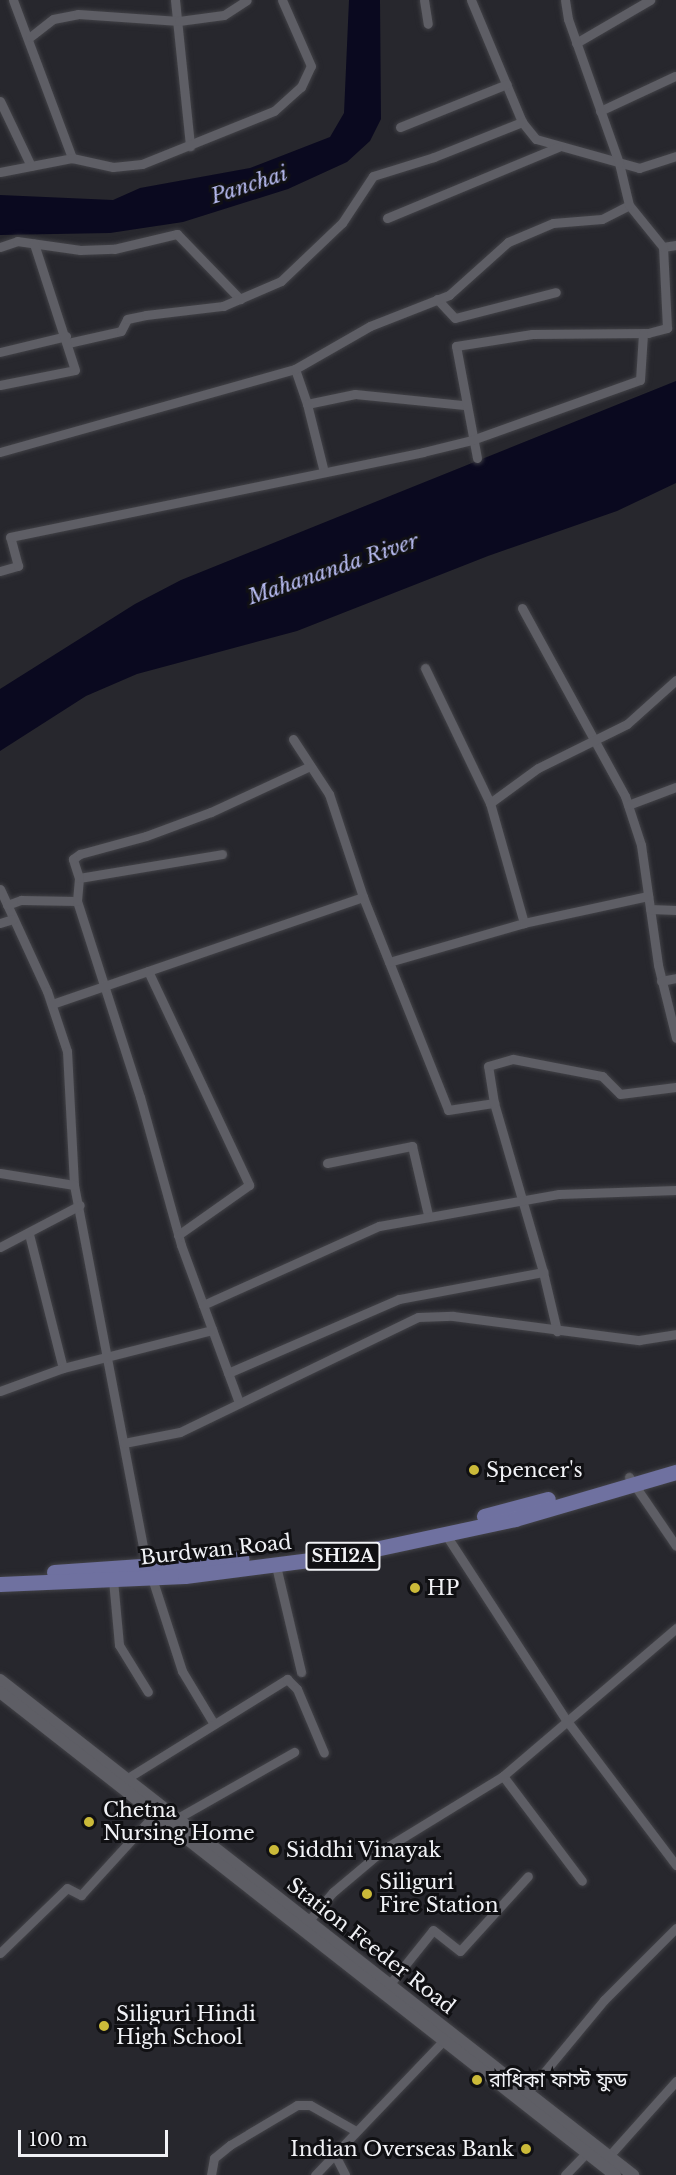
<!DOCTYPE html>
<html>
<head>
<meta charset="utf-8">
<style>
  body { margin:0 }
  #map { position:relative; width:676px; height:2175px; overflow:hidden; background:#27272d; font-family:"Libre Baskerville","Noto Sans Bengali",serif }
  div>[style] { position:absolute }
  .water>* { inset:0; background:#0a091f }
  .roads { filter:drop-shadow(0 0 2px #424247) drop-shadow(0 0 2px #424247) }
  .minor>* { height:9px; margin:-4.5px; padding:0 4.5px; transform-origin:4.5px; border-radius:4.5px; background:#5e5e65 }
  .tertiary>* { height:12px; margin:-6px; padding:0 6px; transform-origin:6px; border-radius:6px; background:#5e5e65 }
  .primary>* { height:15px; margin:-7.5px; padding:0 7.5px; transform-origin:7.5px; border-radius:7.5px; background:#6f71a0 }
  .dots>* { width:16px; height:16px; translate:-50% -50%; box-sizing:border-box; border:3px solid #101013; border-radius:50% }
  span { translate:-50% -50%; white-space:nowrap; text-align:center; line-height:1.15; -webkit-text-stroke:6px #101013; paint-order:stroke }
  .shield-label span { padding:2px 4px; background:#101013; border:2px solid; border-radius:4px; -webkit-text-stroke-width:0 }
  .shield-label { font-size:18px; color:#f1f2f6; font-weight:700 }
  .poi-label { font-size:20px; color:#f1f2f6 }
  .left { translate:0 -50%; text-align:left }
  .right { translate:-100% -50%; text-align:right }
  .street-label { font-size:20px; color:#f1f2f6 }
  .water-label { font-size:21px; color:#b7bbf0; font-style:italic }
  .scale { position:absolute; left:18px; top:2130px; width:150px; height:27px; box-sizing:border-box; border:3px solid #f1f2f6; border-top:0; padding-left:8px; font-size:18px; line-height:21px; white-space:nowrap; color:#f1f2f6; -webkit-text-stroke:4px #101013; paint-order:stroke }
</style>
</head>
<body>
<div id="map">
  <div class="water">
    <div style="clip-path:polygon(349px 0,380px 0,381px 119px,370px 141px,347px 162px,288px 189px,183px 222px,110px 233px,0 235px,0 195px,113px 200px,140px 188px,250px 168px,330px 137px,344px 113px)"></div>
    <div style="clip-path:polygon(676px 381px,676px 483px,617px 511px,488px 556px,297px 631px,137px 674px,86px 696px,0 751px,0 689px,135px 604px,181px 580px)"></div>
  </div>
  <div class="roads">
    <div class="minor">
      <div style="left:13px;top:0;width:169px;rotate:69.5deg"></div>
      <div style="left:175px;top:0;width:147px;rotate:84.1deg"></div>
      <div style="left:424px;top:0;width:24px;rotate:81deg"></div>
      <div style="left:471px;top:0;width:132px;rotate:67.3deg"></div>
      <div style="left:522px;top:122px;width:22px;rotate:51deg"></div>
      <div style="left:536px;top:139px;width:107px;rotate:15.7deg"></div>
      <div style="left:639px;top:168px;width:39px;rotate:-18deg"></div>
      <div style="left:30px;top:37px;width:29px;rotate:-38deg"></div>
      <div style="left:53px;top:19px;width:25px;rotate:-11deg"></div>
      <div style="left:78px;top:14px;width:101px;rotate:4deg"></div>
      <div style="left:179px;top:21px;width:45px;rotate:-7.6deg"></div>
      <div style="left:224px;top:15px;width:27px;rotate:-33deg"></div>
      <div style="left:576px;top:43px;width:86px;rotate:-30.2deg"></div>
      <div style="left:0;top:101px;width:72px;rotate:64.5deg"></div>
      <div style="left:600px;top:111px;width:83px;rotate:-25deg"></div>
      <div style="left:400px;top:127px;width:115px;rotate:-21.9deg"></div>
      <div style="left:0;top:172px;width:73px;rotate:-11deg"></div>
      <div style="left:72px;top:158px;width:42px;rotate:12.4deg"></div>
      <div style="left:113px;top:167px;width:29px;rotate:-6deg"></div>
      <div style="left:142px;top:164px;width:142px;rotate:-21.9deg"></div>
      <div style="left:274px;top:111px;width:36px;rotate:-42deg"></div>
      <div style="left:301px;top:87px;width:23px;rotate:-65deg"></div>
      <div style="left:311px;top:66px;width:72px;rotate:-113.7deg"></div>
      <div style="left:387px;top:218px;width:185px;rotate:-22.5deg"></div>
      <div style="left:0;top:247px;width:18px;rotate:-19deg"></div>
      <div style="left:17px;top:241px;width:64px;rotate:8.1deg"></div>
      <div style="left:80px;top:250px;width:34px;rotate:-2deg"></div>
      <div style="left:114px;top:249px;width:65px;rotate:-13.4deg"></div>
      <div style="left:177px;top:234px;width:91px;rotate:45.9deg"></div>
      <div style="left:663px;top:247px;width:13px;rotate:-9deg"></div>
      <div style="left:437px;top:299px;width:26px;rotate:47deg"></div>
      <div style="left:455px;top:318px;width:104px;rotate:-14.4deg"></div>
      <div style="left:68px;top:343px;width:54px;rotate:-12.8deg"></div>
      <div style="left:121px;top:331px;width:13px;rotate:-63deg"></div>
      <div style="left:127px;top:319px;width:19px;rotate:-12deg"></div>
      <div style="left:146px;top:315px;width:78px;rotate:-6.7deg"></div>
      <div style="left:223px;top:306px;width:63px;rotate:-23.3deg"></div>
      <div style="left:281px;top:281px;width:84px;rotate:-43.6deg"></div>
      <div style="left:342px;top:223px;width:56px;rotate:-56.6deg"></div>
      <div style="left:373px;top:176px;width:64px;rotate:-17.3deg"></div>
      <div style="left:434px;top:157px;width:95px;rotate:-21.7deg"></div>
      <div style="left:0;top:352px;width:68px;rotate:-13.6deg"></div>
      <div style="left:295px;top:369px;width:37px;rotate:71deg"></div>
      <div style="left:307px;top:404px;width:49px;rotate:-11.8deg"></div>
      <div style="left:355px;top:394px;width:110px;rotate:5.8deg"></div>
      <div style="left:0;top:385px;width:76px;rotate:-11.3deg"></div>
      <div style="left:75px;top:370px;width:133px;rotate:-108deg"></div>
      <div style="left:307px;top:404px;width:70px;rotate:76deg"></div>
      <div style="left:0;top:452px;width:306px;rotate:-15.7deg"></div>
      <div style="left:295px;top:369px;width:86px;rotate:-29.8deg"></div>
      <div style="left:370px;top:326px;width:85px;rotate:-21.4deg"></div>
      <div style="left:449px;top:295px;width:79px;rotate:-41.9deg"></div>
      <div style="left:508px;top:242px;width:49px;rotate:-22.9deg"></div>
      <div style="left:553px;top:223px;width:49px;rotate:-4.7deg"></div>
      <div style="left:602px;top:219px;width:30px;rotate:-27deg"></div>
      <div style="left:477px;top:458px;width:114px;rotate:-100.6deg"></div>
      <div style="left:456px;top:346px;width:77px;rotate:-9deg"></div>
      <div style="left:532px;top:334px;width:116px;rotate:-0.5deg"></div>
      <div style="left:648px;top:333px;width:20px;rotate:-15deg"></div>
      <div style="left:667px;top:328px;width:81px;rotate:-92.8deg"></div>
      <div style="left:663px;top:247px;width:54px;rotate:-129deg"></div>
      <div style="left:629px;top:205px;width:43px;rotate:-103.4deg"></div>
      <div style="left:619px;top:163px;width:153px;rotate:-109.5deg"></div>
      <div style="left:568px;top:19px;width:19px;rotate:-99deg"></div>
      <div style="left:0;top:571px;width:19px;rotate:-16deg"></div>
      <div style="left:18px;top:566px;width:30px;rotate:-105deg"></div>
      <div style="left:10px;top:537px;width:422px;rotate:-11.6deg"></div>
      <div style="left:423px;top:452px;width:50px;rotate:-13.8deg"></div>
      <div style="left:472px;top:440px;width:178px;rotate:-19.7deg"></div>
      <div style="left:640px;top:380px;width:47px;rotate:-86.3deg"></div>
      <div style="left:522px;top:608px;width:214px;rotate:61.3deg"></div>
      <div style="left:625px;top:796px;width:52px;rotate:71.9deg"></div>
      <div style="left:641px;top:845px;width:121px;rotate:81.9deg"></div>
      <div style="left:658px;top:965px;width:75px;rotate:76.1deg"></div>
      <div style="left:425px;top:668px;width:150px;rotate:64.3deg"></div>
      <div style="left:490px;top:803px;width:125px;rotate:74.2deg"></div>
      <div style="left:293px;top:739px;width:66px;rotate:56.8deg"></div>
      <div style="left:329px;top:794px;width:108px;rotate:71.7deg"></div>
      <div style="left:363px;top:897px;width:229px;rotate:68.2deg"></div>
      <div style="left:448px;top:1110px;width:47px;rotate:-8.7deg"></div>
      <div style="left:494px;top:1103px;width:176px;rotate:73.8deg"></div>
      <div style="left:543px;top:1272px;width:61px;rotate:76.7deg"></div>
      <div style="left:490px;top:803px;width:59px;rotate:-36.1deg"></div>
      <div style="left:538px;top:768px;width:99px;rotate:-26.3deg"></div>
      <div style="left:627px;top:724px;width:66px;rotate:-41.9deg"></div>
      <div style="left:628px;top:805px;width:51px;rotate:-20.6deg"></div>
      <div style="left:79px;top:878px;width:145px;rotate:-9.5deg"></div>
      <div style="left:0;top:889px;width:112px;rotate:65.3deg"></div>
      <div style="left:47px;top:991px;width:63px;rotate:71.6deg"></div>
      <div style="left:67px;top:1051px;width:134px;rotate:87deg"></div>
      <div style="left:74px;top:1185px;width:390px;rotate:79.2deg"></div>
      <div style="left:77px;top:901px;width:206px;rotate:72.2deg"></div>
      <div style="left:140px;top:1097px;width:154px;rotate:74.5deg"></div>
      <div style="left:181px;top:1245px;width:168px;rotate:69.8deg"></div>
      <div style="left:7px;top:905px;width:15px;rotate:-20deg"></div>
      <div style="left:21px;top:900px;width:56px;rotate:1deg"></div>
      <div style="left:77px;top:901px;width:23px;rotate:-85deg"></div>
      <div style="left:79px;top:878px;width:20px;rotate:-108deg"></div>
      <div style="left:73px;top:859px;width:9px;rotate:-36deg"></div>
      <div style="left:80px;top:854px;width:68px;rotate:-15.3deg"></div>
      <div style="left:146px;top:836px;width:69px;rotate:-20.3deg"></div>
      <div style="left:211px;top:812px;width:109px;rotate:-24.9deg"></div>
      <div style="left:650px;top:909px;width:26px;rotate:2deg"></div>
      <div style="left:0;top:923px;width:14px;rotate:-17deg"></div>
      <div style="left:389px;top:962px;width:141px;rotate:-16.1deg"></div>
      <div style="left:524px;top:923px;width:127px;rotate:-12.3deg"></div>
      <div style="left:148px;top:971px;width:237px;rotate:64.7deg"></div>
      <div style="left:249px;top:1185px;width:87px;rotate:144.8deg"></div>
      <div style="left:661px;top:981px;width:15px;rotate:-11deg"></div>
      <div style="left:52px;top:1004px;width:329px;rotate:-19deg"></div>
      <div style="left:494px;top:1103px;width:37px;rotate:-99deg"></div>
      <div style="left:488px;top:1066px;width:26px;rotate:-16deg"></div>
      <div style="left:513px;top:1059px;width:91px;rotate:10.8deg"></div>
      <div style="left:602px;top:1076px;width:25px;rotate:45deg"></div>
      <div style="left:620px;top:1094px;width:56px;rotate:-7.1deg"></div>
      <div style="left:327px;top:1163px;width:87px;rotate:-11.3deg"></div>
      <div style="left:412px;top:1146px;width:71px;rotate:76.9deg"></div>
      <div style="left:0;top:1173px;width:75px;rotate:9.2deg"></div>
      <div style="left:29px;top:1234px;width:138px;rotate:75.8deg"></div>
      <div style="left:0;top:1247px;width:90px;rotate:-27.7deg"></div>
      <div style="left:203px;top:1305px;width:193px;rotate:-24.2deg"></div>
      <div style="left:379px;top:1226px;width:183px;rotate:-10.1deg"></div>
      <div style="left:559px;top:1194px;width:117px;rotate:-2deg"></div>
      <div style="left:228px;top:1373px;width:186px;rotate:-23.4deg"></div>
      <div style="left:399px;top:1299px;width:147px;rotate:-10.6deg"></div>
      <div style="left:0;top:1391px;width:67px;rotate:-20.1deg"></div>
      <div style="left:63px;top:1368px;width:154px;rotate:-14.3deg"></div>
      <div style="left:124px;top:1443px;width:57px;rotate:-11.1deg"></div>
      <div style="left:180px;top:1432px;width:264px;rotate:-25.8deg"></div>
      <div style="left:418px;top:1317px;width:35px;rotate:-2deg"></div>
      <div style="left:453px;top:1316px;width:188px;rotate:7.4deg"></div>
      <div style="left:639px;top:1340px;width:37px;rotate:-9deg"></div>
      <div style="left:629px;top:1477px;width:83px;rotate:55.7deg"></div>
      <div style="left:446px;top:1535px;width:222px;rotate:57deg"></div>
      <div style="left:567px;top:1721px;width:181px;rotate:52.9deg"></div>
      <div style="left:276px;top:1566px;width:109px;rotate:76.7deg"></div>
      <div style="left:152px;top:1578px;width:98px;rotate:72.1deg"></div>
      <div style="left:182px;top:1671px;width:62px;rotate:58.9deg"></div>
      <div style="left:113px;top:1580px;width:65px;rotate:84.7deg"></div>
      <div style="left:119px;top:1645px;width:55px;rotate:58.3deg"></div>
      <div style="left:503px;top:1776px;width:131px;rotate:53deg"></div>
      <div style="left:126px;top:1779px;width:190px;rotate:-31.8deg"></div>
      <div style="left:287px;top:1679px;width:14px;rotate:45deg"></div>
      <div style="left:297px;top:1689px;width:69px;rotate:67.1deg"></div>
      <div style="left:176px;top:1819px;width:136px;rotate:-29.6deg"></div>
      <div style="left:305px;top:1925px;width:43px;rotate:-49.7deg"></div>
      <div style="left:333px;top:1892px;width:67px;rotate:-40.1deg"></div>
      <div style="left:384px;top:1849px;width:140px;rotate:-31.5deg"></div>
      <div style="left:503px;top:1776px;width:228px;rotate:-40.5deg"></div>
      <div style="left:0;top:1953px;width:93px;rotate:-44.1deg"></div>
      <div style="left:67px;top:1888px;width:16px;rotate:27deg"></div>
      <div style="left:81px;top:1895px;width:108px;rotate:-47.6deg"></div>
      <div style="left:389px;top:1985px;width:70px;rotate:-51.3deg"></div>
      <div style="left:433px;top:1930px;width:34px;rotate:38deg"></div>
      <div style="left:460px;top:1951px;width:101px;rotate:-47.8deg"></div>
      <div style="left:527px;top:2093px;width:121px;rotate:-50.4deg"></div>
      <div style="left:604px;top:2000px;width:102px;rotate:-45deg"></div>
      <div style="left:335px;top:2155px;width:22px;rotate:63deg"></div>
      <div style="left:609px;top:2156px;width:101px;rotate:-48.2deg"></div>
      <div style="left:211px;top:2175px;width:17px;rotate:-80deg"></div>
      <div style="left:214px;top:2158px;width:21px;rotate:-39deg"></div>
      <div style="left:230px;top:2145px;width:78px;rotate:-30.8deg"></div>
      <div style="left:297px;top:2105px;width:13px"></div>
      <div style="left:310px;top:2105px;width:53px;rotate:29.5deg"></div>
      <div style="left:315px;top:2175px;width:185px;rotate:-46.3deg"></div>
      <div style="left:565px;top:2175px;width:36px;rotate:-46deg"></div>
    </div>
    <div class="tertiary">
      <div style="left:0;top:1680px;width:804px;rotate:38.03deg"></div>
      <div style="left:0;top:1692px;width:782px;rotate:38.14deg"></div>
    </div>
    <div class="primary">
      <div style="left:484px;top:1516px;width:66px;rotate:-14.9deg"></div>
      <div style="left:54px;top:1572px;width:188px;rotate:-4deg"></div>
      <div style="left:0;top:1584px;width:185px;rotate:-2.5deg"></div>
      <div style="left:185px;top:1576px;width:158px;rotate:-7.3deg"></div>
      <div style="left:342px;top:1556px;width:177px;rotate:-12.1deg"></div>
      <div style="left:515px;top:1519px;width:168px;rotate:-16.3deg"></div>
    </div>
  </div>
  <div class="dots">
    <div style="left:474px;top:1470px;background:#cbba39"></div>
    <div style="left:415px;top:1588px;background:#cbba39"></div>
    <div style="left:89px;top:1822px;background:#cbba39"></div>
    <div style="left:274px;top:1850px;background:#cbba39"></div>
    <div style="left:367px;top:1894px;background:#cbba39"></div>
    <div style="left:104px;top:2026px;background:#cbba39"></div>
    <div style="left:477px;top:2080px;background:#cbba39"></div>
    <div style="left:526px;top:2149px;background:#cbba39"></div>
  </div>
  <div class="shield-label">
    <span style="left:343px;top:1556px">SH12A</span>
  </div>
  <div class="poi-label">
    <span class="left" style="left:486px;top:1470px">Spencer's</span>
    <span class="left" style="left:427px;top:1588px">HP</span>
    <span class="left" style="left:103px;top:1822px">Chetna<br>Nursing Home</span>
    <span class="left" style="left:286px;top:1850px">Siddhi Vinayak</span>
    <span class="left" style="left:379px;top:1894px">Siliguri<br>Fire Station</span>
    <span class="left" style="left:116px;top:2026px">Siliguri Hindi<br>High School</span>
    <span class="left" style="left:489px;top:2080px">রাধিকা ফাস্ট ফুড</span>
    <span class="right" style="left:514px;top:2149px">Indian Overseas Bank</span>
  </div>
  <div class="street-label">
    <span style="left:216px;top:1550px;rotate:-6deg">Burdwan Road</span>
    <span style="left:371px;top:1946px;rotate:38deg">Station Feeder Road</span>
  </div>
  <div class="water-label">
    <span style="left:249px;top:185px;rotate:-18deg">Panchai</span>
    <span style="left:333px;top:569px;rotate:-19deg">Mahananda River</span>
  </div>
  <div class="scale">100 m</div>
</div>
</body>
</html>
